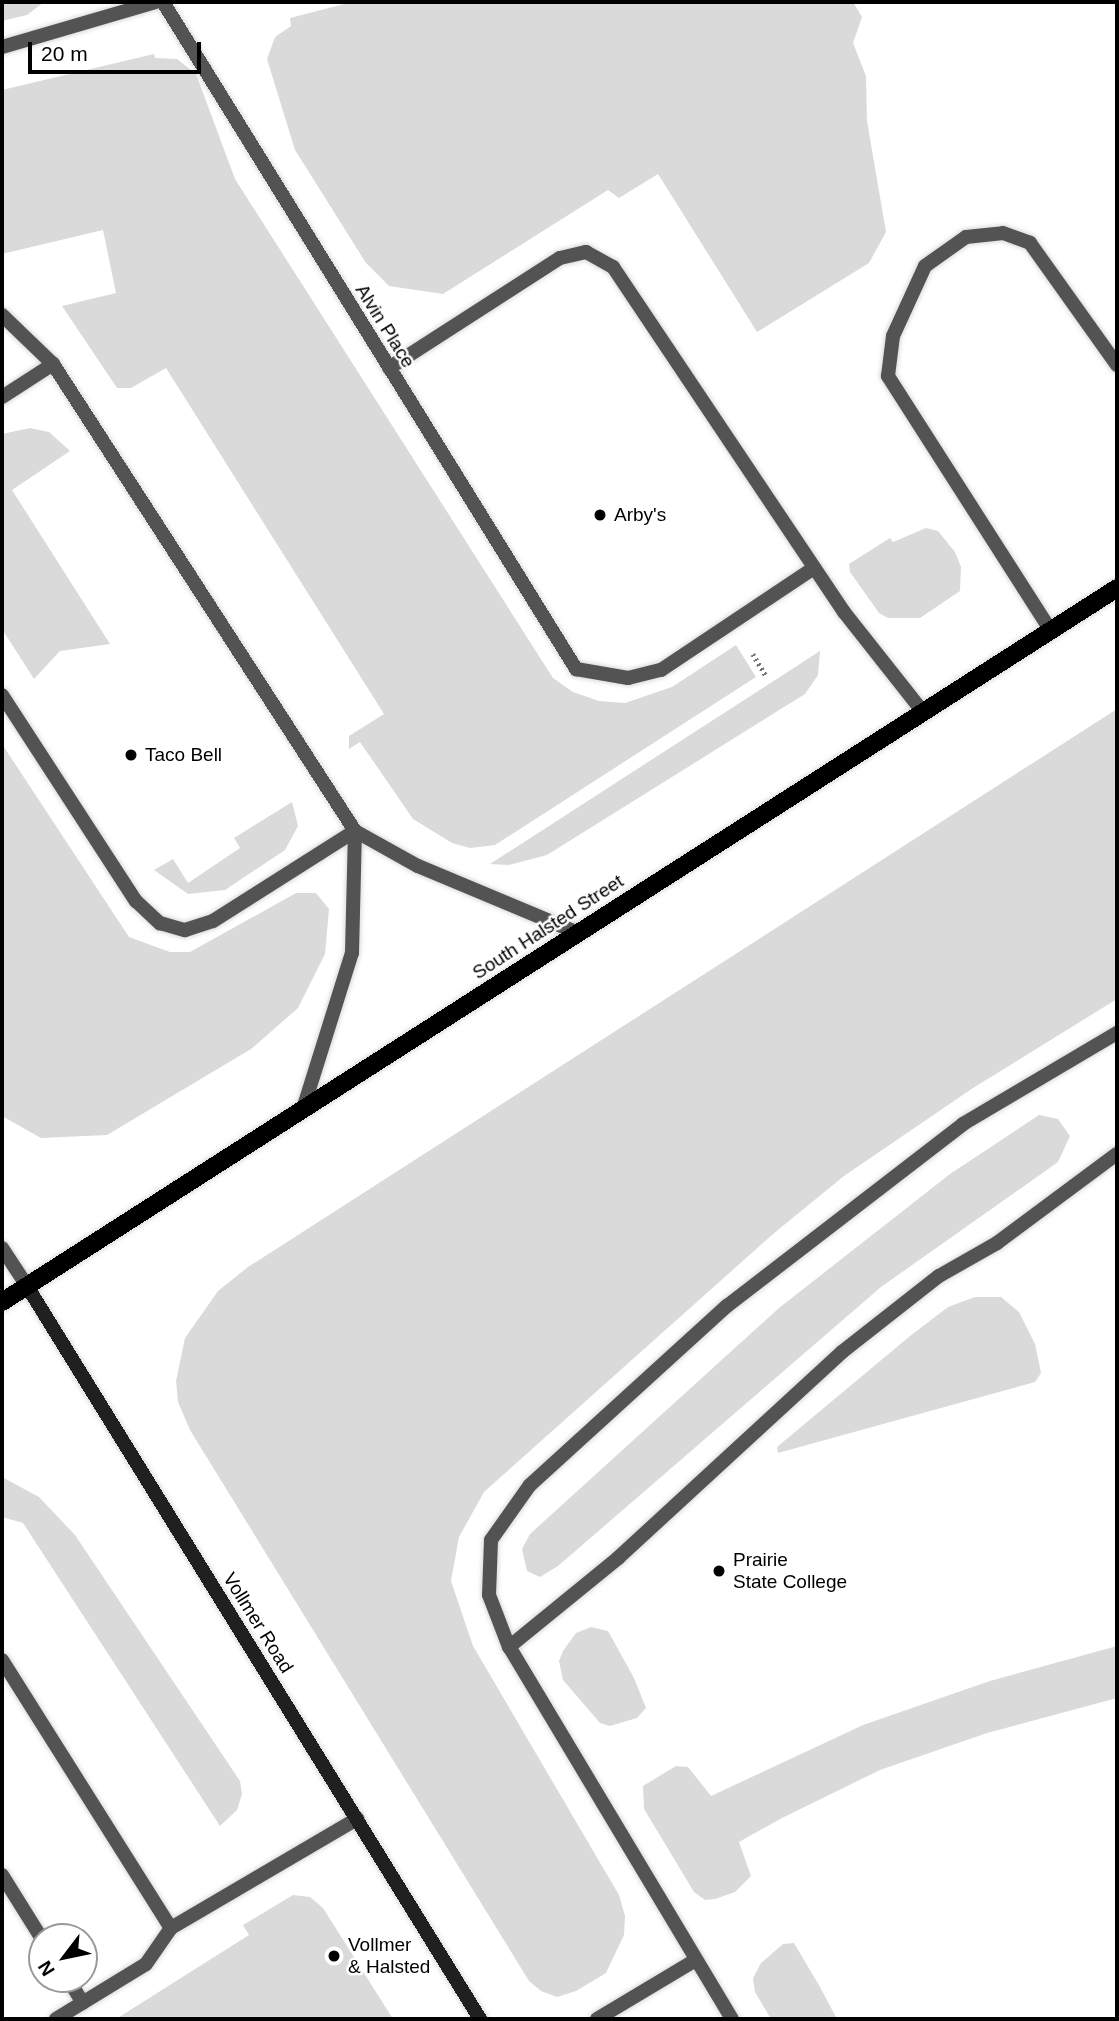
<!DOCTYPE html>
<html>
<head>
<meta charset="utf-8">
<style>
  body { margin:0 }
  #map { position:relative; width:1119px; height:2021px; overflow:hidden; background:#fff; font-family:Helvetica,sans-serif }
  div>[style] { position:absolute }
  .green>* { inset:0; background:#dadada }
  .path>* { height:4.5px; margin-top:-2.25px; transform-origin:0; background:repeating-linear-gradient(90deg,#757575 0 2px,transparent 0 5.5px) }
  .roads { filter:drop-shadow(0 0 2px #dbdbdb) drop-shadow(0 0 2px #dbdbdb) }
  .service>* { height:14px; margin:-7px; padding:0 7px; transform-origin:7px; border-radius:7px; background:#535353 }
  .minor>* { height:14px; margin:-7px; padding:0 7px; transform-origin:7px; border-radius:7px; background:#535353 }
  .tertiary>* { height:14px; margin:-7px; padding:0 7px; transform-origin:7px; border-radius:7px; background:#535353 }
  .secondary>* { height:14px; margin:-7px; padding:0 7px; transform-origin:7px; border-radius:7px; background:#202020 }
  .primary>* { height:18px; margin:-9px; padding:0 9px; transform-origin:9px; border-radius:9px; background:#000 }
  .dots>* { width:19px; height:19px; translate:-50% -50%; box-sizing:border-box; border:4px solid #fff; border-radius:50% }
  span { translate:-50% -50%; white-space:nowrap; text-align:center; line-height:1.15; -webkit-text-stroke:5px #fff; paint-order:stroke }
  .street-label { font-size:19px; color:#000 }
  .poi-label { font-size:19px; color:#000 }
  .left { translate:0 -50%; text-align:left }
  .frame { position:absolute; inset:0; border:4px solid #000; pointer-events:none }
  .north { position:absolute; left:28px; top:1923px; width:70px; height:70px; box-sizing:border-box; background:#fff; border:2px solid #999; border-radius:50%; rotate:238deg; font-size:19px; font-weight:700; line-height:28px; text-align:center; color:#000 }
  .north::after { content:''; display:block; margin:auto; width:24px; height:32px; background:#000; clip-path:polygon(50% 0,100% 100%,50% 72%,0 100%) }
  .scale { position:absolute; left:28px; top:42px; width:173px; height:32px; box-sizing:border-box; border:4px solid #000; border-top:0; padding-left:9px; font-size:21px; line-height:24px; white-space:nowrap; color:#000; -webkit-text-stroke:5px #fff; paint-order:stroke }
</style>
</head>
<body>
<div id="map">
  <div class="green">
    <div style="clip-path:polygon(2px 2px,44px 2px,27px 15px,2px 21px)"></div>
    <div style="clip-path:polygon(352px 2px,853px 2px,862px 17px,853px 43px,866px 76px,867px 121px,886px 232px,869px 263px,757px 332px,658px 174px,619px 198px,608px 190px,443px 294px,389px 286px,366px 263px,295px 150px,267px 59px,275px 37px,291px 26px,290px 18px)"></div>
    <div style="clip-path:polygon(154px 54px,155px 58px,177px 59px,196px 74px,235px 179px,553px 678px,573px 692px,599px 701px,625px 703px,672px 687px,736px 645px,756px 677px,495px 845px,470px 848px,452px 843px,413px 819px,360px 742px,349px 749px,349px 736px,384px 714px,166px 368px,131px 388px,117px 388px,62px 306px,116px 293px,103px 230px,2px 254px,2px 90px)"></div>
    <div style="clip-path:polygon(30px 428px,49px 432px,70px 451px,12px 490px,110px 644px,60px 651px,34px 679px,2px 629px,2px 434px)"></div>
    <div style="clip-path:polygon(926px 528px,938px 531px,955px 552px,961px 567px,960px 591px,920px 618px,888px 618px,879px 613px,850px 572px,849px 564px,890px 538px,893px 542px)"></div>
    <div style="clip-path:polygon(820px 651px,818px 675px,805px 694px,547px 855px,509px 865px,490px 864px)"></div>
    <div style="clip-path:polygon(1117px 709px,1117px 999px,973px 1088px,844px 1176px,773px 1234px,484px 1492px,459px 1537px,451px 1581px,473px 1646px,619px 1895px,625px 1916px,624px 1935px,606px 1973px,576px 1991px,557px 1997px,541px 1991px,529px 1981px,190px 1430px,178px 1402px,176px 1381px,185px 1338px,218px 1291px,248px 1267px)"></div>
    <div style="clip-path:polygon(2px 744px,129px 937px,170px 952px,190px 952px,296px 893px,316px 893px,329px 909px,325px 954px,298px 1008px,251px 1049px,107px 1135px,41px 1138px,2px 1116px)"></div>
    <div style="clip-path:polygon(292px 802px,298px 826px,285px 850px,225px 890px,188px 894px,154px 870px,173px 859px,188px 883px,240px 848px,234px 838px)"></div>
    <div style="clip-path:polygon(1039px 1115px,1058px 1119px,1070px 1136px,1058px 1162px,881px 1287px,558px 1566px,540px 1577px,527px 1571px,522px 1549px,530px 1534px,779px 1308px,950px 1174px)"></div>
    <div style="clip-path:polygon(975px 1297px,1001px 1297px,1019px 1312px,1035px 1344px,1041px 1373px,1035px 1382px,778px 1453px,777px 1447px,910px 1336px,948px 1307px)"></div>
    <div style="clip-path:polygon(2px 1477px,39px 1497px,75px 1535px,240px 1781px,242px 1794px,237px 1810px,220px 1826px,23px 1523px,2px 1517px)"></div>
    <div style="clip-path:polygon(591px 1627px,608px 1631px,634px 1678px,646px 1708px,637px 1718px,610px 1726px,600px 1723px,563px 1680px,559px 1661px,563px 1651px,576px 1633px)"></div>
    <div style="clip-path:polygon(1117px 1646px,1117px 1698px,987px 1733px,880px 1770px,782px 1818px,739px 1842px,751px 1876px,735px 1892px,715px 1899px,705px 1900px,694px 1892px,644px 1809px,643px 1786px,676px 1766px,688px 1767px,711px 1796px,863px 1725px,990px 1681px)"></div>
    <div style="clip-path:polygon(293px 1895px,310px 1897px,323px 1908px,393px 2019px,116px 2019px,249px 1935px,243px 1925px)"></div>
    <div style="clip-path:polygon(794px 1943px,820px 1987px,837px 2019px,771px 2019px,755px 1992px,753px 1978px,761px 1963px,783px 1944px)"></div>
  </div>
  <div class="path">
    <div style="left:753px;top:654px;width:27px;rotate:59deg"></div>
  </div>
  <div class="roads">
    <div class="service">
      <div style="left:2px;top:315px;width:71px;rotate:43.9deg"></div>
      <div style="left:53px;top:364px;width:556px;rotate:57.11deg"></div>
      <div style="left:355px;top:831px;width:72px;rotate:29.1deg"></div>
      <div style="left:418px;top:866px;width:173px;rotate:22.7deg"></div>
      <div style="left:389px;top:368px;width:203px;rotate:-32.8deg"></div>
      <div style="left:560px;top:258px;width:27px;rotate:-13deg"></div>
      <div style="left:586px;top:252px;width:31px;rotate:29deg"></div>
      <div style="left:613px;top:267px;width:415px;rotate:56.2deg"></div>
      <div style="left:844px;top:612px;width:127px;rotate:51.7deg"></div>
      <div style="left:2px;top:397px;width:61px;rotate:-32.9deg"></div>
      <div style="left:1051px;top:631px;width:303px;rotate:-122.6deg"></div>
      <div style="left:888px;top:376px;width:40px;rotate:-82.9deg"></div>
      <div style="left:893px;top:336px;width:77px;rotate:-65.4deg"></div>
      <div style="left:925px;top:266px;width:50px;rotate:-35.3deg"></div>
      <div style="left:966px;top:237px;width:37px;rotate:-6deg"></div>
      <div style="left:1003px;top:233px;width:29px;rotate:20deg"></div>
      <div style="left:1030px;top:243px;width:150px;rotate:54.5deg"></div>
      <div style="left:576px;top:669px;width:53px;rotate:9.8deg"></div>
      <div style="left:628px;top:678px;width:34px;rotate:-14deg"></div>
      <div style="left:661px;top:670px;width:184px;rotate:-33.7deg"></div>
      <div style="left:2px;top:695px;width:246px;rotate:57deg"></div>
      <div style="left:136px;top:901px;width:33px;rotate:43deg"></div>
      <div style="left:160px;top:923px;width:26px;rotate:16deg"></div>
      <div style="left:185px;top:930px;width:29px;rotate:-18deg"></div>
      <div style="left:213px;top:921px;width:168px;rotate:-32.4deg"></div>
      <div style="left:303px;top:1109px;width:164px;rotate:-72.6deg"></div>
      <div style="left:352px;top:953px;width:122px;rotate:-88.6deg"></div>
      <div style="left:509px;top:1647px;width:141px;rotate:-39.2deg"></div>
      <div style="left:618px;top:1558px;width:304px;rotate:-42.6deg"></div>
      <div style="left:842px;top:1352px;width:123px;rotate:-38.1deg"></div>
      <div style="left:939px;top:1276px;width:67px;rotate:-29.6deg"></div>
      <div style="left:997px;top:1243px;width:149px;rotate:-36.6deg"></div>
      <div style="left:2px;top:1660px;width:317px;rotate:57.8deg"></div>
      <div style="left:171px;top:1928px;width:216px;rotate:-30.4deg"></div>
      <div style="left:2px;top:1875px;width:75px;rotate:58deg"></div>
      <div style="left:68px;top:1979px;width:28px;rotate:58deg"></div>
      <div style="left:56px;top:2019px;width:105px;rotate:-31.4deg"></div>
      <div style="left:146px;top:1964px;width:44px;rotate:-55.2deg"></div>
      <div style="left:597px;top:2019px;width:113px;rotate:-30.9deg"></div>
      <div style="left:732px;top:2019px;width:434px;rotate:-120.9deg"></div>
      <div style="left:509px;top:1647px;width:56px;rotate:-111deg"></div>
      <div style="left:489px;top:1595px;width:55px;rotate:-87.9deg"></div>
      <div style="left:491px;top:1540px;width:67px;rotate:-54.7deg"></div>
      <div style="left:530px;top:1485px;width:266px;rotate:-42.3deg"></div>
      <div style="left:727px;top:1306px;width:298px;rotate:-37.6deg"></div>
      <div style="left:963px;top:1124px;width:179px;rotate:-30.6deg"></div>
    </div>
    <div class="minor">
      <div style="left:163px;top:2px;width:785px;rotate:58.23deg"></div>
      <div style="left:2px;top:47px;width:160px;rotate:-16.3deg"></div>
    </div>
    <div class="tertiary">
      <div style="left:2px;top:1248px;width:45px;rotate:56.7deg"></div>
    </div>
    <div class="secondary">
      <div style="left:27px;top:1286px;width:862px;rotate:58.28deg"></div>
    </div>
    <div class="primary">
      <div style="left:2px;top:1302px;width:1324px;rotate:-32.63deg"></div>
    </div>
  </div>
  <div class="dots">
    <div style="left:600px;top:515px;background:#000"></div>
    <div style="left:131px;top:755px;background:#000"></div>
    <div style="left:719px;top:1571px;background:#000"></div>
    <div style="left:334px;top:1956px;background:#000"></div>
  </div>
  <div class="street-label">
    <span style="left:385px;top:326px;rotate:58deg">Alvin Place</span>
    <span style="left:548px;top:927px;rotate:-33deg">South Halsted Street</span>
    <span style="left:258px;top:1623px;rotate:58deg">Vollmer Road</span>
  </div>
  <div class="poi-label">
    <span class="left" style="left:614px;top:515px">Arby's</span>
    <span class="left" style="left:145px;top:755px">Taco Bell</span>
    <span class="left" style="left:733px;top:1571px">Prairie<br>State College</span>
    <span class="left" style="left:348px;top:1956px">Vollmer<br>&amp; Halsted</span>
  </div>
  <div class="frame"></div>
  <div class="north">N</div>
  <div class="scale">20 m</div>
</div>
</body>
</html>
